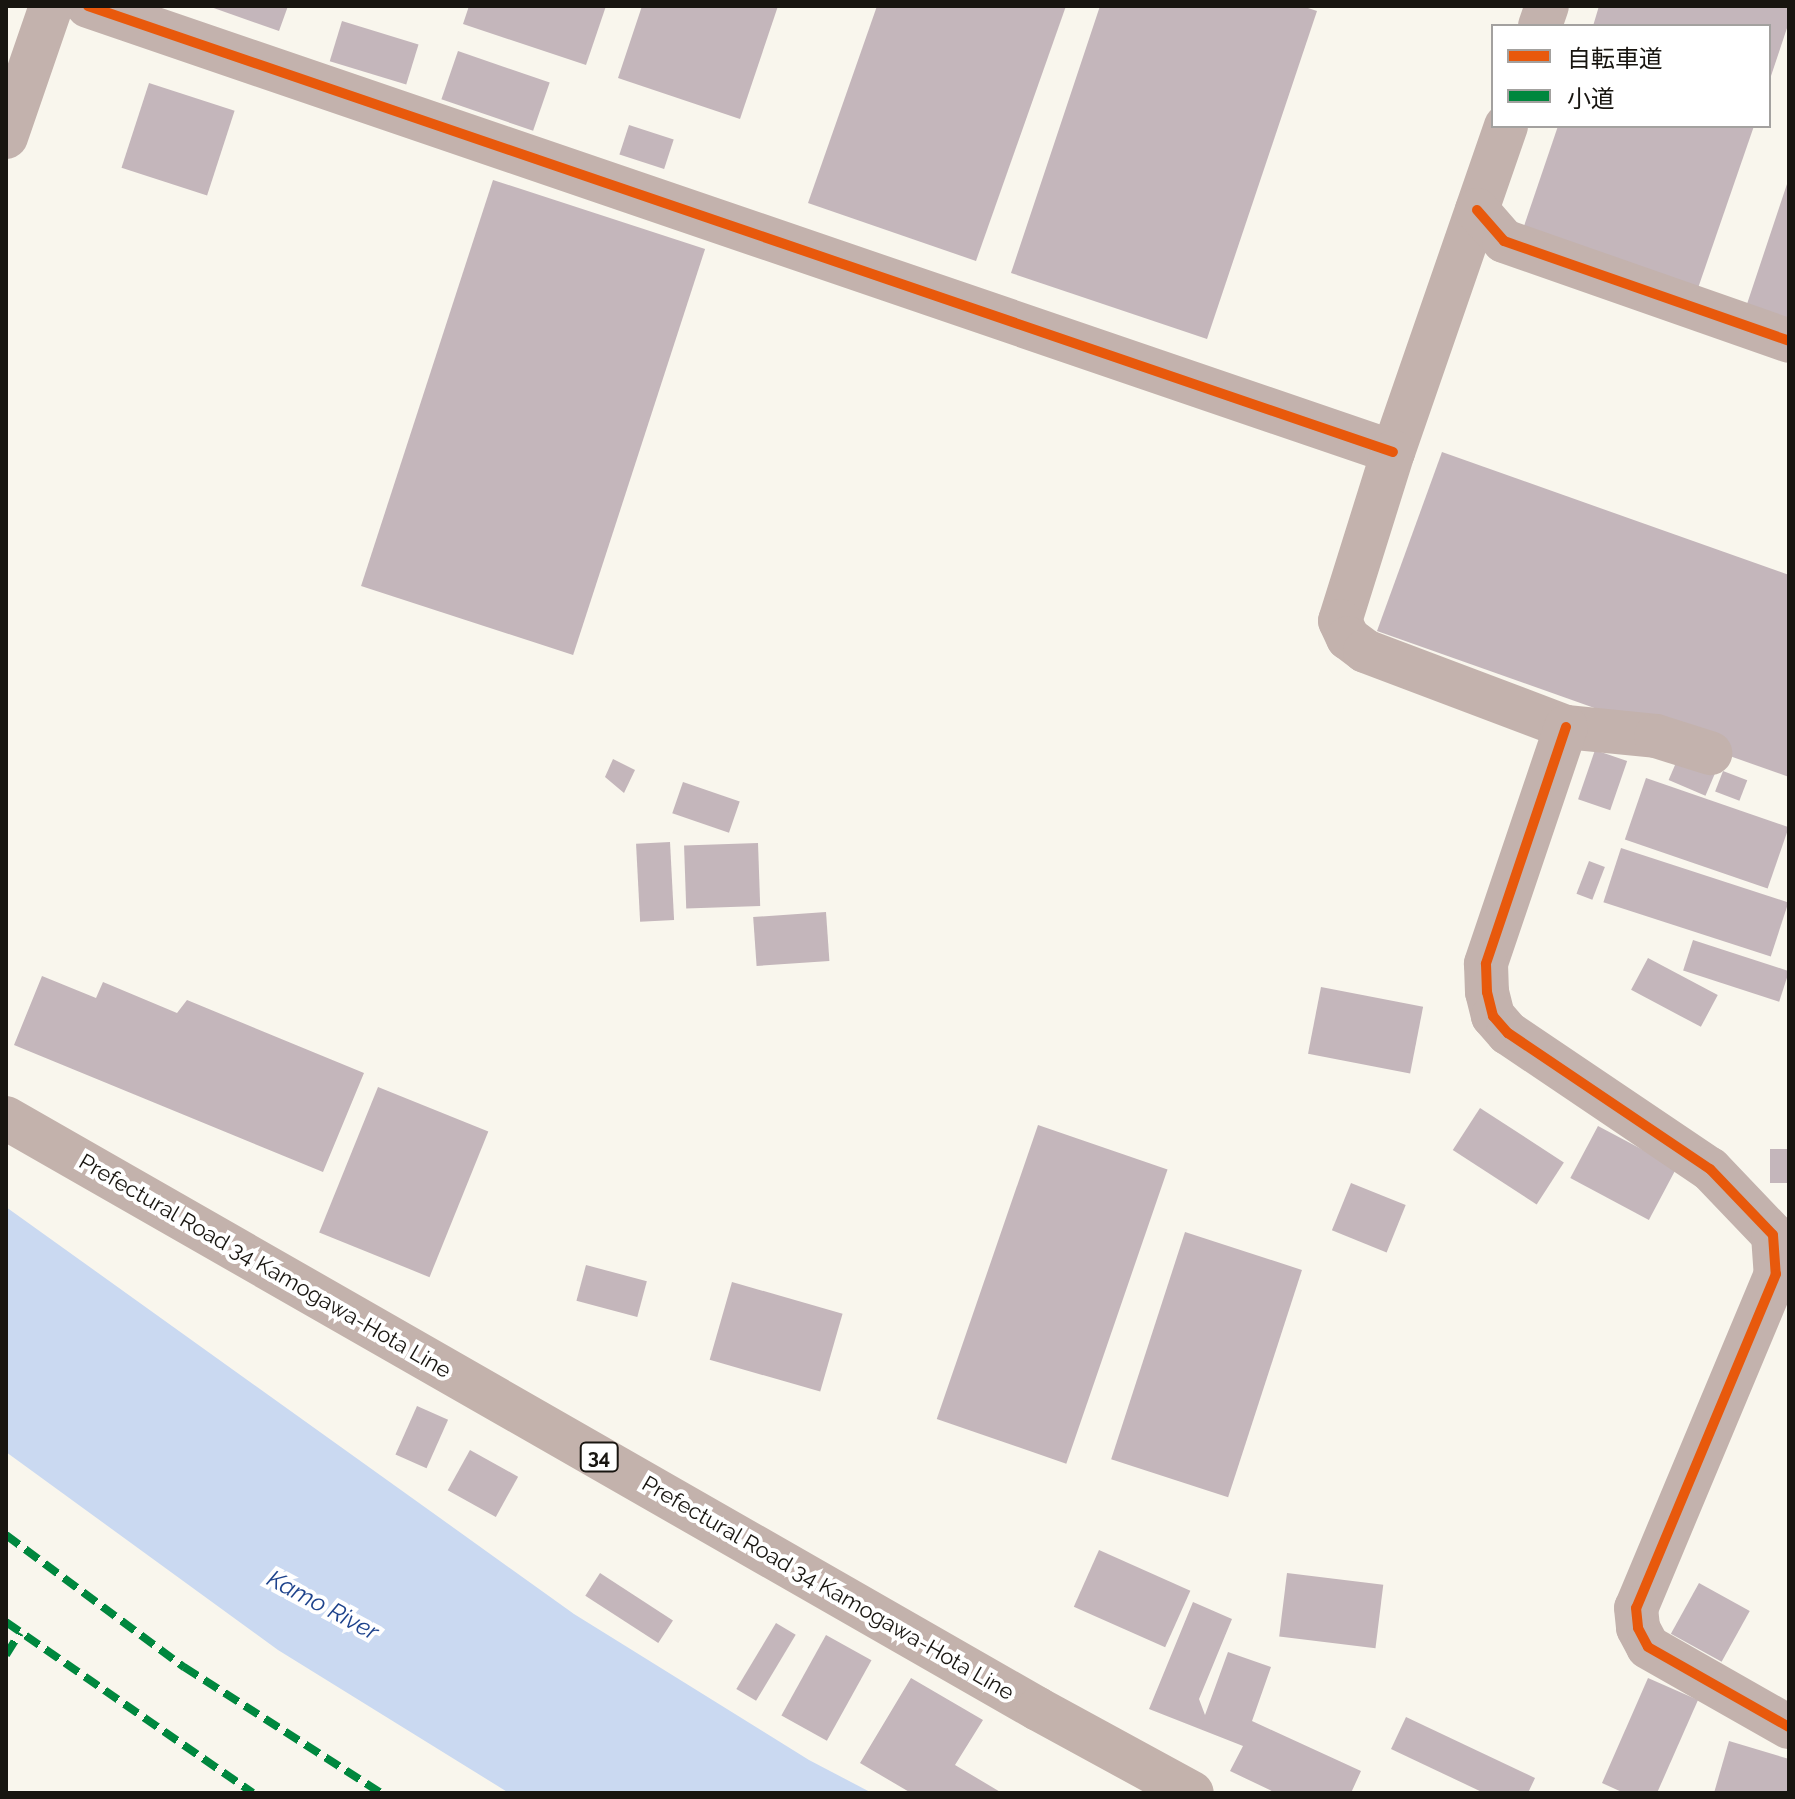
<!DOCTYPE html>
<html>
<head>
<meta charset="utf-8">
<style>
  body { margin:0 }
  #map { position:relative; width:1795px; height:1799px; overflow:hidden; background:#f9f6ed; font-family:Raleway,"Noto Sans JP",sans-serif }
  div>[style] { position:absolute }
  .water>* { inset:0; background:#cad9f1 }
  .building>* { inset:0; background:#c4b6bb; transform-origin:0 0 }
  .minor>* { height:44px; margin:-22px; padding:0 22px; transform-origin:22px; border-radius:22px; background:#c3b2ad }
  .major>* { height:44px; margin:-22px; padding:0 22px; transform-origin:22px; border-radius:22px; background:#c3b2ac }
  .quiet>* { height:8px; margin-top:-4px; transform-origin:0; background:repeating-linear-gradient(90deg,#00873e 0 16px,transparent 0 24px) }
  .cycleway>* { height:10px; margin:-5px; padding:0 5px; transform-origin:5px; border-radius:5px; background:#e8590c }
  span { translate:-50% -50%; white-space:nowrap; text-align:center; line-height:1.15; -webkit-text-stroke:8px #fff; paint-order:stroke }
  .shield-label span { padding:2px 6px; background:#fff; border:2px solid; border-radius:6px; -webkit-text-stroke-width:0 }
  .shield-label { font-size:20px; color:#181510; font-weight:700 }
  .street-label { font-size:22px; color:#181510 }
  .water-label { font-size:24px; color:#1e438c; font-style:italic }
  .frame { position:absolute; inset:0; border:8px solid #181510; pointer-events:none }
  .legend { position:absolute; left:1491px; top:24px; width:280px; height:104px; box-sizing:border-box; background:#fff; border:2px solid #a3a19f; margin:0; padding:10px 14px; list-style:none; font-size:24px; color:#181510 }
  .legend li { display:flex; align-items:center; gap:16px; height:40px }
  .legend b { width:40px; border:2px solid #a3a19f }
</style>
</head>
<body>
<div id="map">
  <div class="water">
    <div style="clip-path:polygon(6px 1207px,574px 1614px,809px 1760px,872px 1793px,509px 1793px,278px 1650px,6px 1452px)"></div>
  </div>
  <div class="building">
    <div style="clip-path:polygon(208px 6px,288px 6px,279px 31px)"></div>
    <div style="clip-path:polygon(469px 6px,606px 6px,586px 65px,463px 24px)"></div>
    <div style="clip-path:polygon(642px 6px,778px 6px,740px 119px,618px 78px)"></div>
    <div style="clip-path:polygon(877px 6px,1066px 6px,976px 261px,808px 203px)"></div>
    <div style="clip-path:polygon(1100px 6px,1302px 6px,1317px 11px,1207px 339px,1011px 273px)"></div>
    <div style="clip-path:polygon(1599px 6px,1789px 6px,1789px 22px,1770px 79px,1769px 26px,1593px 26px)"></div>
    <div style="left:342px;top:21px;width:80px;height:42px;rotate:17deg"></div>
    <div style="left:458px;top:51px;width:97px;height:51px;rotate:19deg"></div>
    <div style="left:149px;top:83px;width:90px;height:89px;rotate:18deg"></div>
    <div style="left:629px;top:125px;width:47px;height:31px;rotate:18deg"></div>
    <div style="clip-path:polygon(1558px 126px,1754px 126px,1697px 291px,1522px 232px)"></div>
    <div style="left:493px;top:180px;width:223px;height:427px;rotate:18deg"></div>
    <div style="clip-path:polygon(1788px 181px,1789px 181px,1789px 325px,1745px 310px)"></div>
    <div style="clip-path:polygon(1442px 452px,1789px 575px,1789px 777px,1377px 631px)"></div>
    <div style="left:1595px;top:750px;width:34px;height:52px;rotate:19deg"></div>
    <div style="left:1678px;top:758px;width:40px;height:24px;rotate:23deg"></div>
    <div style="clip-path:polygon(613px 759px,635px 770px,624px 793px,605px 777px)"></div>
    <div style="left:1723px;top:771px;width:26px;height:22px;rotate:21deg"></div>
    <div style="left:1646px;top:778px;width:151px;height:65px;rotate:19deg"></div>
    <div style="left:683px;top:782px;width:60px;height:33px;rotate:19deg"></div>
    <div style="left:670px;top:842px;width:78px;height:34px;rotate:87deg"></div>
    <div style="left:758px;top:843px;width:63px;height:74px;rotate:88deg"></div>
    <div style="left:1621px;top:848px;width:176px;height:57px;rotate:18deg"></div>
    <div style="left:1589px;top:861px;width:17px;height:35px;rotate:21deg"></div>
    <div style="left:826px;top:912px;width:49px;height:73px;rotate:86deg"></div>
    <div style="left:1693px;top:940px;width:101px;height:32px;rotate:18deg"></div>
    <div style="left:1648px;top:958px;width:79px;height:36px;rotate:28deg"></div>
    <div style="clip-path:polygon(42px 976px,96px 998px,103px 982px,177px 1013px,187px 1000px,364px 1073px,323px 1172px,14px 1045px)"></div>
    <div style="left:1321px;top:987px;width:104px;height:68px;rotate:11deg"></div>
    <div style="left:378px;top:1087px;width:119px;height:157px;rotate:22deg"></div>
    <div style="left:1480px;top:1108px;width:100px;height:50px;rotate:33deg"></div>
    <div style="left:1038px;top:1125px;width:137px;height:311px;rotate:19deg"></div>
    <div style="left:1598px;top:1126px;width:89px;height:59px;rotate:28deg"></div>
    <div style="left:1770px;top:1149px;width:19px;height:34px"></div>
    <div style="left:1351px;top:1183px;width:59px;height:51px;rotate:22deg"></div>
    <div style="left:1185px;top:1232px;width:123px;height:239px;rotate:18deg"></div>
    <div style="left:586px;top:1265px;width:63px;height:37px;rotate:15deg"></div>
    <div style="left:732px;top:1282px;width:115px;height:81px;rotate:16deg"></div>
    <div style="left:417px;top:1406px;width:34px;height:53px;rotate:24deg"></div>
    <div style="left:470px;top:1450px;width:55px;height:46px;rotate:29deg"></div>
    <div style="left:1099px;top:1550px;width:100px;height:62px;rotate:24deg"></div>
    <div style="left:600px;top:1573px;width:87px;height:27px;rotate:33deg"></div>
    <div style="left:1287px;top:1573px;width:97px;height:64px;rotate:7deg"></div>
    <div style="left:1699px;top:1583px;width:58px;height:58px;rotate:29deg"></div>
    <div style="clip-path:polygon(1193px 1602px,1232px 1619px,1199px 1699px,1205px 1715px,1228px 1652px,1271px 1667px,1252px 1721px,1361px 1771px,1351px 1793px,1276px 1793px,1230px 1771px,1243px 1746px,1149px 1709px)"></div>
    <div style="left:776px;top:1623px;width:23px;height:77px;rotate:31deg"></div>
    <div style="left:826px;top:1635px;width:52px;height:92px;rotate:29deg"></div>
    <div style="clip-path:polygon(911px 1678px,983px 1720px,955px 1765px,1002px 1793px,911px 1793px,860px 1763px)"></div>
    <div style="clip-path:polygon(1648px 1678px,1698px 1700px,1657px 1793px,1624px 1793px,1602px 1783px)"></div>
    <div style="clip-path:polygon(1406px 1717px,1535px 1778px,1528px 1793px,1484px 1793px,1391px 1749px)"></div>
    <div style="clip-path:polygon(1729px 1741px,1789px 1759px,1789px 1793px,1714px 1793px)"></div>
  </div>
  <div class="minor">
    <div style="left:88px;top:6px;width:1379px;rotate:18.87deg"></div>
    <div style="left:1540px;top:26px;width:21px;rotate:-71deg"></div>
    <div style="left:1506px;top:126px;width:345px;rotate:109.1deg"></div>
    <div style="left:1393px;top:452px;width:177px;rotate:107.4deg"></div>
    <div style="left:1340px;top:621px;width:19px;rotate:65deg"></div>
    <div style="left:1348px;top:638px;width:21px;rotate:37deg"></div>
    <div style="left:1365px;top:651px;width:215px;rotate:20.7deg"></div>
    <div style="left:1566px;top:727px;width:90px;rotate:5.7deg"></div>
    <div style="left:1656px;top:736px;width:57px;rotate:17.5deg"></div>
    <div style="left:6px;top:137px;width:139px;rotate:-71deg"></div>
    <div style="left:1477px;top:210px;width:41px;rotate:48.9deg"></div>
    <div style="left:1504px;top:241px;width:302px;rotate:19.3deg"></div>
    <div style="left:1566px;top:727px;width:250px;rotate:108.7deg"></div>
    <div style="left:1486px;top:964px;width:28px;rotate:88deg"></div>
    <div style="left:1487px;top:992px;width:25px;rotate:76deg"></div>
    <div style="left:1493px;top:1016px;width:23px;rotate:49deg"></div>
    <div style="left:1508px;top:1033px;width:244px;rotate:34deg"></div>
    <div style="left:1710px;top:1169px;width:91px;rotate:46.3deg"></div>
    <div style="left:1773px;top:1235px;width:39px;rotate:86deg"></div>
    <div style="left:1776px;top:1274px;width:362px;rotate:112.7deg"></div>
    <div style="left:1636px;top:1608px;width:20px;rotate:84deg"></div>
    <div style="left:1638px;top:1628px;width:21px;rotate:62deg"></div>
    <div style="left:1648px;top:1647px;width:162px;rotate:29.6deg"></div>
  </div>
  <div class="major">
    <div style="left:6px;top:1118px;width:1189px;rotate:29.8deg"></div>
    <div style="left:1038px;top:1709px;width:175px;rotate:28.6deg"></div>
  </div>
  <div class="quiet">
    <div style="left:6px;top:1535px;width:222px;rotate:36.6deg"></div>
    <div style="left:184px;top:1667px;width:234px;rotate:32.6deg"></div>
    <div style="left:6px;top:1622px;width:300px;rotate:34.7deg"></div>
    <div style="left:6px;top:1655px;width:26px;rotate:-58deg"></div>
  </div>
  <div class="cycleway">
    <div style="left:88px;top:6px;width:1379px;rotate:18.87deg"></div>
    <div style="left:1477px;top:210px;width:41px;rotate:48.9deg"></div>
    <div style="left:1504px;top:241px;width:302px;rotate:19.3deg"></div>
    <div style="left:1566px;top:727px;width:250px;rotate:108.7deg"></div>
    <div style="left:1486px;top:964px;width:28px;rotate:88deg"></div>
    <div style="left:1487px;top:992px;width:25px;rotate:76deg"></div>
    <div style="left:1493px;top:1016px;width:23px;rotate:49deg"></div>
    <div style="left:1508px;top:1033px;width:244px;rotate:34deg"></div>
    <div style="left:1710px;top:1169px;width:91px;rotate:46.3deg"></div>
    <div style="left:1773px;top:1235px;width:39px;rotate:86deg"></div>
    <div style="left:1776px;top:1274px;width:362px;rotate:112.7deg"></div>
    <div style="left:1636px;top:1608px;width:20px;rotate:84deg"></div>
    <div style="left:1638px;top:1628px;width:21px;rotate:62deg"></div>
    <div style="left:1648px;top:1647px;width:162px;rotate:29.6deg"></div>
  </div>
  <div class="shield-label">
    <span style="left:599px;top:1457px">34</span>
  </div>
  <div class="street-label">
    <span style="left:265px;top:1266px;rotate:30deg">Prefectural Road 34 Kamogawa-Hota Line</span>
    <span style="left:828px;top:1588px;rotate:30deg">Prefectural Road 34 Kamogawa-Hota Line</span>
  </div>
  <div class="water-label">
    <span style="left:323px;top:1605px;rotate:28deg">Kamo River</span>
  </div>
  <div class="frame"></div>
  <ul class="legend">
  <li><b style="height:10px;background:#e8590c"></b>自転車道</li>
  <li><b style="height:10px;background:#00873e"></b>小道</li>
  </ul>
</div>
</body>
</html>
